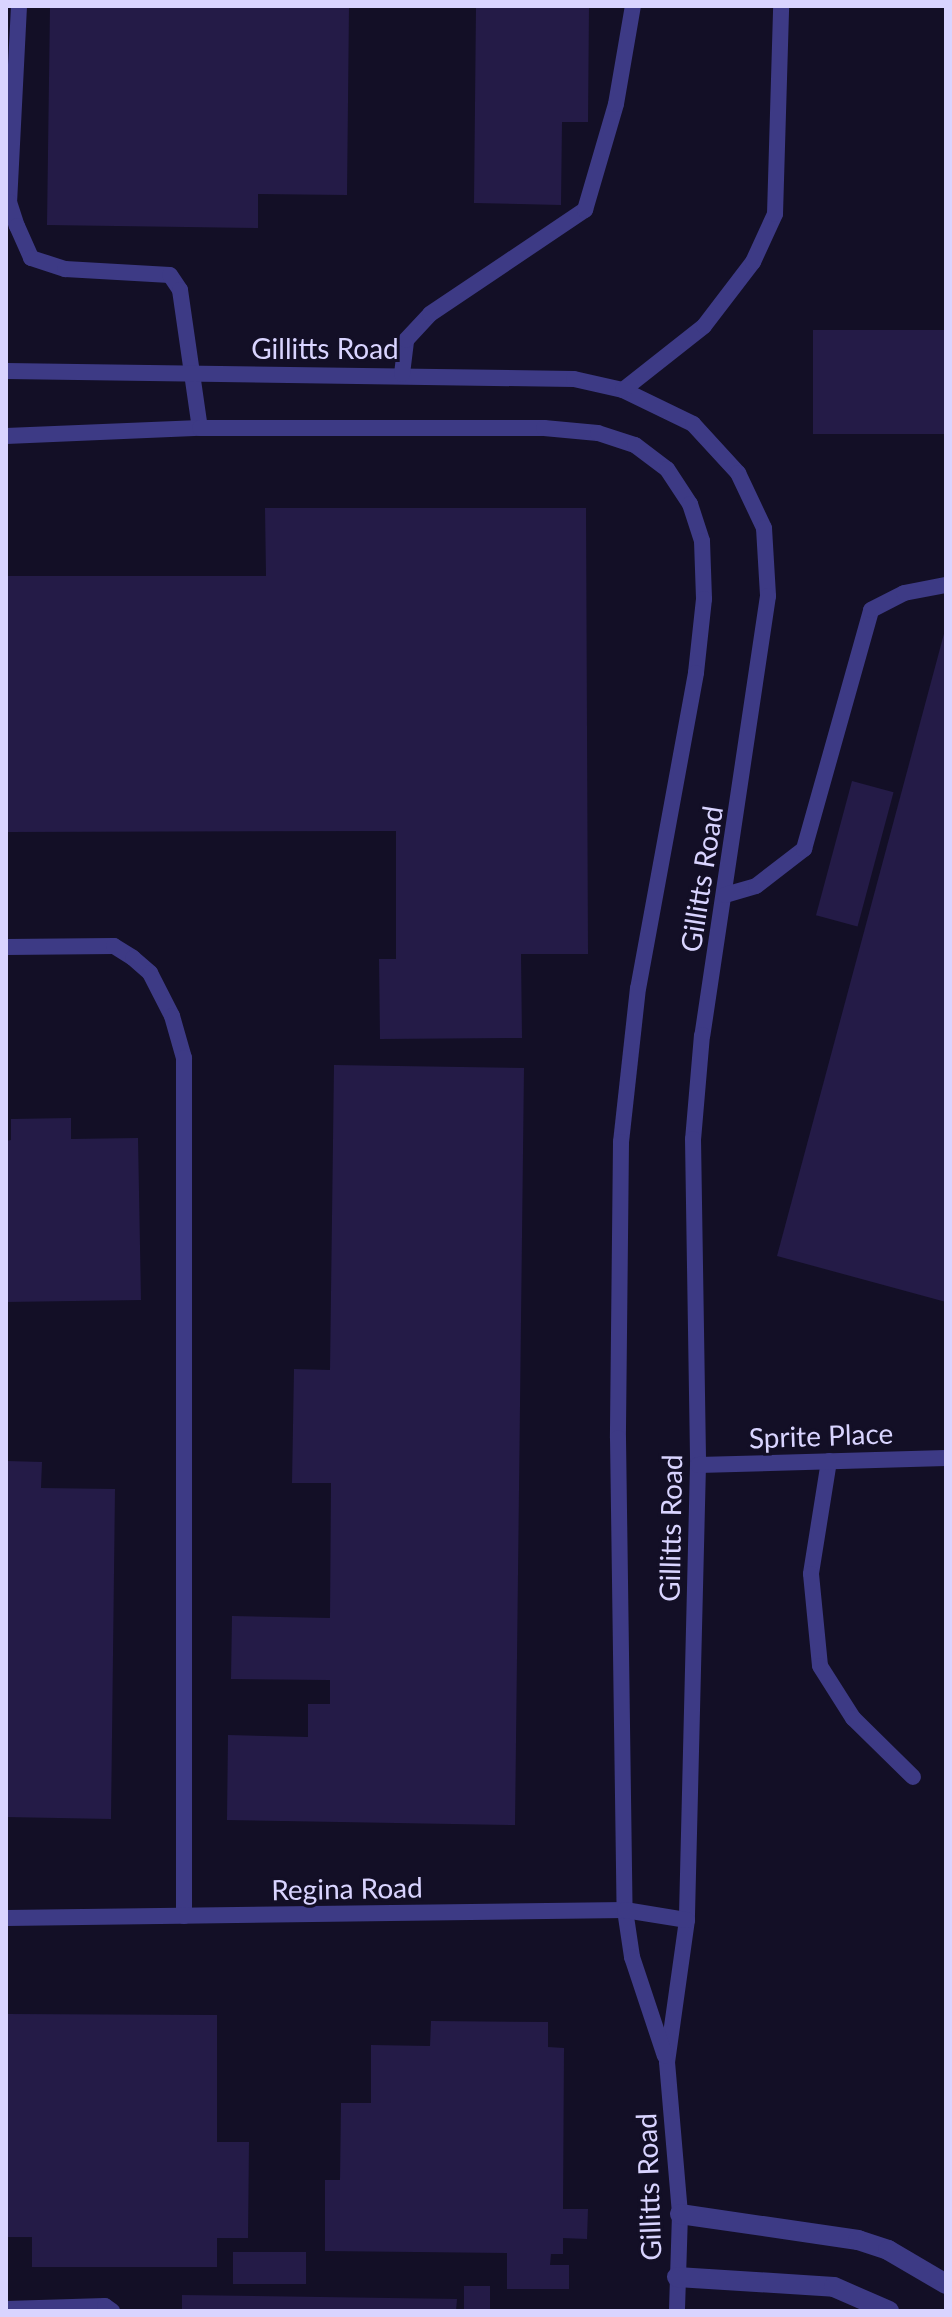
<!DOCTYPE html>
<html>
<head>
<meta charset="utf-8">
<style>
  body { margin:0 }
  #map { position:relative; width:952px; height:2317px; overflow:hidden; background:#130f26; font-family:Lato,sans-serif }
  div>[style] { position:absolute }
  .building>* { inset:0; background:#241b47; transform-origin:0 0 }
  .service>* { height:16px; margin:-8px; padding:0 8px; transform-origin:8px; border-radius:8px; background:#3d3a85 }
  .minor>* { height:20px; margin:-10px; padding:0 10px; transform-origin:10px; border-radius:10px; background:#3d3a85 }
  span { translate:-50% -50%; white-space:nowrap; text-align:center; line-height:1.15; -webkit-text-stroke:6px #130f26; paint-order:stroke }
  .street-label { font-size:28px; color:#d9d4ff }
  .frame { position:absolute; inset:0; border:8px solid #d9d4ff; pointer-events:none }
</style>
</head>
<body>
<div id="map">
  <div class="building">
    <div style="clip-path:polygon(50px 6px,349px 6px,347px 195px,258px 194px,258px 228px,47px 225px)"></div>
    <div style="clip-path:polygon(476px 6px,589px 6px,588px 122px,562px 122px,561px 205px,474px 203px)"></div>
    <div style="left:946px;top:330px;width:104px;height:133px;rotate:90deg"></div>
    <div style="clip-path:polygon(265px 508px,586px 508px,588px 954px,521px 954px,522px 1038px,380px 1039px,379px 959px,396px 959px,396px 831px,6px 832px,6px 576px,266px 576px)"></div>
    <div style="clip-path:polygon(945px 630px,946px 630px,946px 1302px,777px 1256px)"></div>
    <div style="left:852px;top:781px;width:43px;height:139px;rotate:15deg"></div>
    <div style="clip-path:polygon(334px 1065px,524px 1068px,515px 1825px,227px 1820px,228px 1735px,308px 1737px,308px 1704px,330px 1704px,330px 1680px,231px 1679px,232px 1616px,330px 1618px,331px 1483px,292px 1483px,294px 1369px,330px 1370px)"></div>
    <div style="clip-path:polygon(71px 1118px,71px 1139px,138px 1138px,141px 1300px,6px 1302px,6px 1141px,11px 1140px,11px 1119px)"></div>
    <div style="clip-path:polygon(7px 1461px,42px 1462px,41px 1488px,115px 1489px,111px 1819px,6px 1817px)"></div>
    <div style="clip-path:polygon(6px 2014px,217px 2015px,217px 2142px,249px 2142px,248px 2238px,217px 2238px,217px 2267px,32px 2267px,32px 2237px,6px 2237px)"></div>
    <div style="clip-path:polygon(431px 2021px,548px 2022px,548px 2047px,564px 2048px,563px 2209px,588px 2209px,587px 2239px,563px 2238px,563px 2254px,551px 2254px,550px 2265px,569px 2265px,569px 2289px,507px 2289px,507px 2253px,325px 2251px,325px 2180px,340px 2180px,341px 2103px,371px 2103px,371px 2045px,430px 2046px)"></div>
    <div style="left:233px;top:2252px;width:73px;height:32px"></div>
    <div style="left:464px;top:2286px;width:26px;height:25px"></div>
    <div style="clip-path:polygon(182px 2295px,457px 2299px,456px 2311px,182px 2311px)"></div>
  </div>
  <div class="service">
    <div style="left:19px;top:6px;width:196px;rotate:92.9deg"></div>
    <div style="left:9px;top:202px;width:25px;rotate:72deg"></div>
    <div style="left:17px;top:226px;width:35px;rotate:66deg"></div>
    <div style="left:31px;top:258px;width:36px;rotate:18deg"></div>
    <div style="left:65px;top:269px;width:105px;rotate:3.3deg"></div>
    <div style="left:170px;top:275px;width:18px;rotate:56deg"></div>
    <div style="left:180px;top:290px;width:139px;rotate:81.8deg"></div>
    <div style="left:6px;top:371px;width:568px;rotate:0.81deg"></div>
    <div style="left:574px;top:379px;width:50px;rotate:12.7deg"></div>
    <div style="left:623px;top:390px;width:78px;rotate:25.9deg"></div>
    <div style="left:693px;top:424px;width:67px;rotate:47.4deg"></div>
    <div style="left:738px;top:473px;width:61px;rotate:64.7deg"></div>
    <div style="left:764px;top:528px;width:68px;rotate:86.6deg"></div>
    <div style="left:768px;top:596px;width:444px;rotate:98.5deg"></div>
    <div style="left:702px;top:1035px;width:104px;rotate:94.9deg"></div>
    <div style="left:693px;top:1139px;width:326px;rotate:89.1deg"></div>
    <div style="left:698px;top:1465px;width:455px;rotate:91.4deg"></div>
    <div style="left:687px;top:1920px;width:143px;rotate:98deg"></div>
    <div style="left:667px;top:2062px;width:153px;rotate:85.1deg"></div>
    <div style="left:680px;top:2214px;width:97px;rotate:91.8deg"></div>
    <div style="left:402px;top:374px;width:34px;rotate:-83deg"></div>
    <div style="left:406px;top:340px;width:35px;rotate:-47deg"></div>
    <div style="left:430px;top:314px;width:187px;rotate:-33.9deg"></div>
    <div style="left:585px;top:210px;width:110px;rotate:-73.7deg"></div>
    <div style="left:616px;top:104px;width:99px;rotate:-80.2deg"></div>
    <div style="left:623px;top:390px;width:103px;rotate:-38.3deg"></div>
    <div style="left:704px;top:326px;width:81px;rotate:-52.6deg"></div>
    <div style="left:753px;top:262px;width:53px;rotate:-65.4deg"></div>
    <div style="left:775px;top:214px;width:208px;rotate:-88.3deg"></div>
    <div style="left:6px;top:436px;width:194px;rotate:-2.4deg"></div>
    <div style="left:200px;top:428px;width:344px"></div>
    <div style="left:544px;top:428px;width:54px;rotate:5.3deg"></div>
    <div style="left:598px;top:433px;width:39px;rotate:18deg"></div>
    <div style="left:635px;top:445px;width:40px;rotate:37deg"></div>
    <div style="left:667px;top:469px;width:42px;rotate:56.7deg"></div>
    <div style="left:690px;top:504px;width:39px;rotate:72deg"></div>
    <div style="left:702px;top:541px;width:58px;rotate:88deg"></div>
    <div style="left:704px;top:599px;width:74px;rotate:96.2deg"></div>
    <div style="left:696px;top:673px;width:320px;rotate:100.4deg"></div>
    <div style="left:638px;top:988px;width:155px;rotate:96.3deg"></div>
    <div style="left:621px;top:1142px;width:296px;rotate:90.6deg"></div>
    <div style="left:618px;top:1438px;width:472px;rotate:89.2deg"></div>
    <div style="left:625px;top:1910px;width:48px;rotate:81.5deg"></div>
    <div style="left:632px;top:1957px;width:104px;rotate:71.6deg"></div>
    <div style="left:725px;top:895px;width:32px;rotate:-16deg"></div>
    <div style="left:756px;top:886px;width:61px;rotate:-37.6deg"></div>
    <div style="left:804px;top:849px;width:248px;rotate:-74.3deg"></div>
    <div style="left:871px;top:610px;width:37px;rotate:-27deg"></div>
    <div style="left:904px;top:593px;width:43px;rotate:-10.8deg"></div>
    <div style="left:6px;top:947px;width:108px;rotate:-0.5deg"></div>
    <div style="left:114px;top:946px;width:22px;rotate:32deg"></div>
    <div style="left:133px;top:958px;width:23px;rotate:41deg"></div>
    <div style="left:150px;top:973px;width:48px;rotate:62.9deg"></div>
    <div style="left:172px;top:1016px;width:44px;rotate:74.1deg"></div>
    <div style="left:184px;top:1058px;width:858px;rotate:90deg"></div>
    <div style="left:829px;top:1461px;width:114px;rotate:99.1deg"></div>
    <div style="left:811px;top:1574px;width:92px;rotate:84.4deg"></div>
    <div style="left:820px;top:1666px;width:62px;rotate:57.6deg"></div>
    <div style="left:853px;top:1718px;width:84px;rotate:44.5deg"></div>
    <div style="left:698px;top:1465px;width:248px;rotate:-1.6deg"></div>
    <div style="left:6px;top:1918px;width:619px;rotate:-0.74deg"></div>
    <div style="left:625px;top:1910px;width:63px;rotate:9.2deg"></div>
    <div style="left:6px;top:2309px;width:99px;rotate:-1.7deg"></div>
    <div style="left:105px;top:2306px;width:9px;rotate:36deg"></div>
  </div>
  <div class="minor">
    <div style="left:680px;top:2214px;width:180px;rotate:8.3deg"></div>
    <div style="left:858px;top:2240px;width:32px;rotate:18deg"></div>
    <div style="left:888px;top:2250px;width:67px;rotate:30.4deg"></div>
    <div style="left:677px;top:2277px;width:157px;rotate:3.6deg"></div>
    <div style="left:834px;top:2287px;width:60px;rotate:23.6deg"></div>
  </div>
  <div class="street-label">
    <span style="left:325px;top:348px">Gillitts Road</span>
    <span style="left:701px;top:879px;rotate:-81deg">Gillitts Road</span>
    <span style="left:821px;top:1435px;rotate:-2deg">Sprite Place</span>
    <span style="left:670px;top:1528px;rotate:-89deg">Gillitts Road</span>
    <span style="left:347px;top:1888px;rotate:-1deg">Regina Road</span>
    <span style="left:648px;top:2187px;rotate:-92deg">Gillitts Road</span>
  </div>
  <div class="frame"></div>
</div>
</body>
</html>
